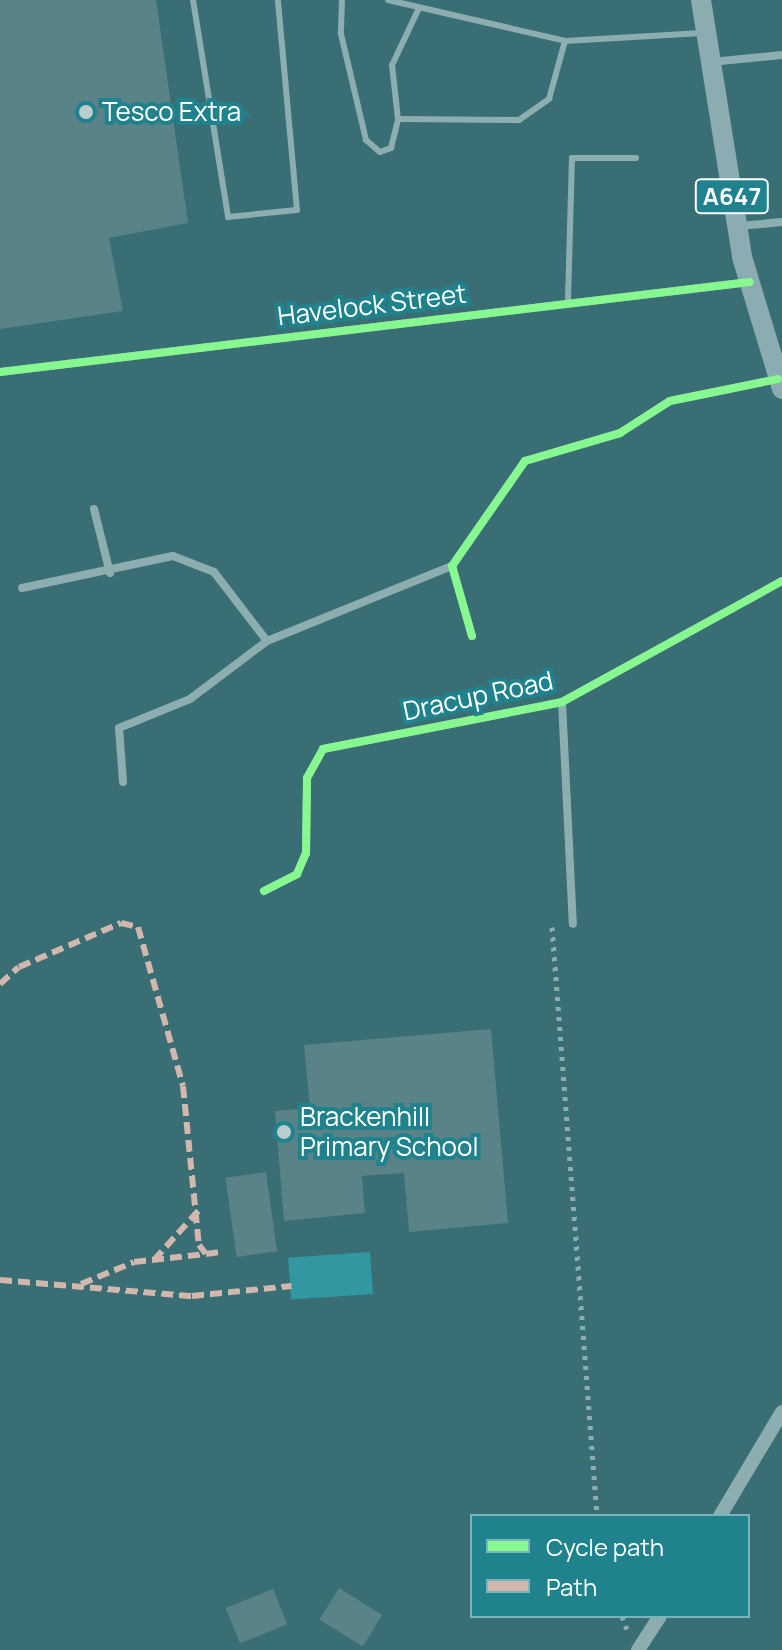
<!DOCTYPE html>
<html>
<head>
<meta charset="utf-8">
<style>
  body { margin:0 }
  #map { position:relative; width:782px; height:1650px; overflow:hidden; background:#386e74; font-family:Manrope,sans-serif }
  div>[style] { position:absolute }
  .green>* { inset:0; background:#3198a1; transform-origin:0 0 }
  .building>* { inset:0; background:#5a8388; transform-origin:0 0 }
  .path>* { height:5px; margin-top:-2.5px; transform-origin:0; background:repeating-linear-gradient(90deg,#8caeb1 0 4px,transparent 0 10px) }
  .service>* { height:6px; margin:-3px; padding:0 3px; transform-origin:3px; border-radius:3px; background:#8caeb1 }
  .minor>* { height:8px; margin:-4px; padding:0 4px; transform-origin:4px; border-radius:4px; background:#8caeb1 }
  .tertiary>* { height:14px; margin:-7px; padding:0 7px; transform-origin:7px; border-radius:7px; background:#8caeb1 }
  .primary>* { height:20px; margin:-10px; padding:0 10px; transform-origin:10px; border-radius:10px; background:#8bacb0 }
  .quiet>* { height:6px; margin-top:-3px; transform-origin:0; background:repeating-linear-gradient(90deg,#d1b7ad 0 12px,transparent 0 18px) }
  .cycleway>* { height:8px; margin:-4px; padding:0 4px; transform-origin:4px; border-radius:4px; background:#87f88f }
  .dots>* { width:22px; height:22px; translate:-50% -50%; box-sizing:border-box; border:4px solid #1f828d; border-radius:50% }
  span { translate:-50% -50%; white-space:nowrap; text-align:center; line-height:1.15; -webkit-text-stroke:8px #1f828d; paint-order:stroke }
  .shield-label span { padding:2px 6px; background:#1f828d; border:2px solid; border-radius:6px; -webkit-text-stroke-width:0 }
  .shield-label { font-size:24px; color:#fff; font-weight:700 }
  .poi-label { font-size:26px; color:#fff }
  .left { translate:0 -50%; text-align:left }
  .street-label { font-size:26px; color:#fff }
  .legend { position:absolute; left:470px; top:1514px; width:280px; height:104px; box-sizing:border-box; background:#1f828d; border:2px solid #79b4bb; margin:0; padding:10px 14px; list-style:none; font-size:24px; color:#fff }
  .legend li { display:flex; align-items:center; gap:16px; height:40px }
  .legend b { width:40px; border:2px solid #79b4bb }
</style>
</head>
<body>
<div id="map">
  <div class="green">
    <div style="left:370px;top:1252px;width:42px;height:82px;rotate:86deg"></div>
  </div>
  <div class="building">
    <div style="clip-path:polygon(0 0,156px 0,188px 223px,109px 238px,123px 311px,0 329px)"></div>
    <div style="clip-path:polygon(491px 1029px,508px 1223px,409px 1232px,404px 1173px,362px 1176px,365px 1213px,284px 1221px,275px 1111px,310px 1108px,304px 1045px)"></div>
    <div style="left:266px;top:1172px;width:80px;height:41px;rotate:82deg"></div>
    <div style="left:339px;top:1588px;width:51px;height:37px;rotate:32deg"></div>
    <div style="left:273px;top:1589px;width:38px;height:51px;rotate:68deg"></div>
  </div>
  <div class="path">
    <div style="left:552px;top:927px;width:591px;rotate:85.63deg"></div>
    <div style="left:622px;top:1616px;width:15px;rotate:70deg"></div>
  </div>
  <div class="service">
    <div style="left:193px;top:0;width:220px;rotate:80.8deg"></div>
    <div style="left:228px;top:217px;width:69px;rotate:-5.8deg"></div>
    <div style="left:297px;top:210px;width:211px;rotate:-95.2deg"></div>
    <div style="left:342px;top:0;width:34px;rotate:92deg"></div>
    <div style="left:341px;top:34px;width:109px;rotate:76.7deg"></div>
    <div style="left:366px;top:140px;width:18px;rotate:41deg"></div>
    <div style="left:380px;top:152px;width:12px;rotate:-20deg"></div>
    <div style="left:391px;top:148px;width:30px;rotate:-76deg"></div>
    <div style="left:388px;top:0;width:182px;rotate:13deg"></div>
    <div style="left:565px;top:41px;width:137px;rotate:-3.3deg"></div>
    <div style="left:419px;top:8px;width:63px;rotate:115.3deg"></div>
    <div style="left:392px;top:65px;width:54px;rotate:83.7deg"></div>
    <div style="left:398px;top:119px;width:121px;rotate:0.5deg"></div>
    <div style="left:519px;top:120px;width:37px;rotate:-35deg"></div>
    <div style="left:549px;top:99px;width:60px;rotate:-74.6deg"></div>
    <div style="left:568px;top:300px;width:142px;rotate:-88.4deg"></div>
    <div style="left:572px;top:158px;width:64px"></div>
  </div>
  <div class="minor">
    <div style="left:711px;top:62px;width:71px;rotate:-5.6deg"></div>
    <div style="left:739px;top:226px;width:43px;rotate:-5.3deg"></div>
    <div style="left:0;top:372px;width:755px;rotate:-6.84deg"></div>
    <div style="left:94px;top:509px;width:66px;rotate:76deg"></div>
    <div style="left:22px;top:588px;width:154px;rotate:-12deg"></div>
    <div style="left:173px;top:556px;width:44px;rotate:21.3deg"></div>
    <div style="left:214px;top:572px;width:87px;rotate:52.5deg"></div>
    <div style="left:472px;top:636px;width:73px;rotate:-105.9deg"></div>
    <div style="left:452px;top:566px;width:128px;rotate:-55.2deg"></div>
    <div style="left:525px;top:461px;width:99px;rotate:-16.4deg"></div>
    <div style="left:620px;top:433px;width:59px;rotate:-32.6deg"></div>
    <div style="left:670px;top:401px;width:110px;rotate:-11.5deg"></div>
    <div style="left:562px;top:702px;width:222px;rotate:87.2deg"></div>
    <div style="left:123px;top:782px;width:54px;rotate:-94.2deg"></div>
    <div style="left:119px;top:728px;width:77px;rotate:-22.2deg"></div>
    <div style="left:190px;top:699px;width:96px;rotate:-37deg"></div>
    <div style="left:267px;top:641px;width:200px;rotate:-22.1deg"></div>
    <div style="left:264px;top:891px;width:37px;rotate:-27deg"></div>
    <div style="left:297px;top:874px;width:23px;rotate:-67deg"></div>
    <div style="left:306px;top:853px;width:75px;rotate:-89.2deg"></div>
    <div style="left:307px;top:778px;width:33px;rotate:-61deg"></div>
    <div style="left:323px;top:749px;width:244px;rotate:-11.1deg"></div>
    <div style="left:562px;top:702px;width:251px;rotate:-28.8deg"></div>
  </div>
  <div class="tertiary">
    <div style="left:720px;top:1516px;width:121px;rotate:-59.2deg"></div>
    <div style="left:638px;top:1650px;width:40px;rotate:-57.1deg"></div>
  </div>
  <div class="primary">
    <div style="left:701px;top:0;width:260px;rotate:80.9deg"></div>
    <div style="left:742px;top:257px;width:138px;rotate:73.1deg"></div>
  </div>
  <div class="quiet">
    <div style="left:0;top:984px;width:25px;rotate:-42deg"></div>
    <div style="left:19px;top:967px;width:111px;rotate:-23.3deg"></div>
    <div style="left:121px;top:923px;width:17px;rotate:13deg"></div>
    <div style="left:138px;top:927px;width:165px;rotate:74.2deg"></div>
    <div style="left:183px;top:1086px;width:160px;rotate:84.3deg"></div>
    <div style="left:199px;top:1245px;width:11px;rotate:52deg"></div>
    <div style="left:206px;top:1254px;width:14px;rotate:-8deg"></div>
    <div style="left:154px;top:1260px;width:67px;rotate:-48deg"></div>
    <div style="left:0;top:1280px;width:193px;rotate:4.8deg"></div>
    <div style="left:192px;top:1296px;width:100px;rotate:-5.8deg"></div>
    <div style="left:81px;top:1284px;width:57px;rotate:-22.5deg"></div>
    <div style="left:134px;top:1262px;width:72px;rotate:-6.3deg"></div>
  </div>
  <div class="cycleway">
    <div style="left:0;top:372px;width:755px;rotate:-6.84deg"></div>
    <div style="left:472px;top:636px;width:73px;rotate:-105.9deg"></div>
    <div style="left:452px;top:566px;width:128px;rotate:-55.2deg"></div>
    <div style="left:525px;top:461px;width:99px;rotate:-16.4deg"></div>
    <div style="left:620px;top:433px;width:59px;rotate:-32.6deg"></div>
    <div style="left:670px;top:401px;width:110px;rotate:-11.5deg"></div>
    <div style="left:264px;top:891px;width:37px;rotate:-27deg"></div>
    <div style="left:297px;top:874px;width:23px;rotate:-67deg"></div>
    <div style="left:306px;top:853px;width:75px;rotate:-89.2deg"></div>
    <div style="left:307px;top:778px;width:33px;rotate:-61deg"></div>
    <div style="left:323px;top:749px;width:244px;rotate:-11.1deg"></div>
    <div style="left:562px;top:702px;width:251px;rotate:-28.8deg"></div>
  </div>
  <div class="dots">
    <div style="left:86px;top:112px;background:#b9ccce"></div>
    <div style="left:284px;top:1132px;background:#b9ccce"></div>
  </div>
  <div class="shield-label">
    <span style="left:732px;top:196px">A647</span>
  </div>
  <div class="poi-label">
    <span class="left" style="left:102px;top:112px">Tesco Extra</span>
    <span class="left" style="left:300px;top:1132px">Brackenhill<br>Primary School</span>
  </div>
  <div class="street-label">
    <span style="left:372px;top:305px;rotate:-7deg">Havelock Street</span>
    <span style="left:478px;top:696px;rotate:-12deg">Dracup Road</span>
  </div>
  <ul class="legend">
  <li><b style="height:10px;background:#87f88f"></b>Cycle path</li>
  <li><b style="height:10px;background:#d1b7ad"></b>Path</li>
  </ul>
</div>
</body>
</html>
